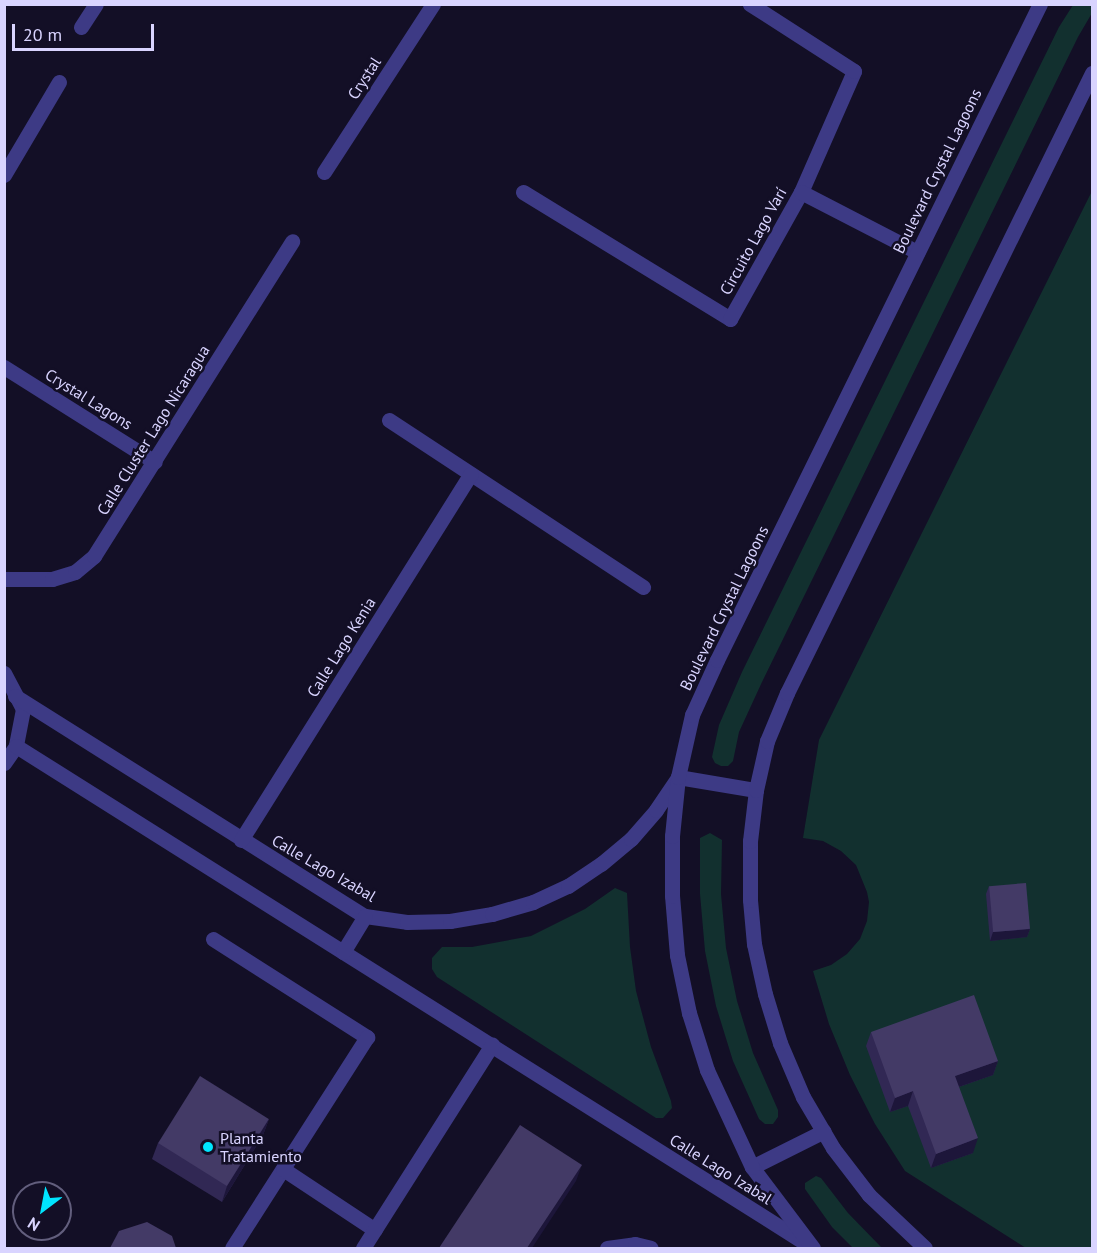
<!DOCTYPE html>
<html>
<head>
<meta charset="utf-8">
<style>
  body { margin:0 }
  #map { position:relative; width:1097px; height:1253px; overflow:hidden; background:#130f26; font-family:"PT Sans",sans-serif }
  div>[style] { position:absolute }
  .green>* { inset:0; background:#12302f }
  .service>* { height:15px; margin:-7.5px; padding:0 7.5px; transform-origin:7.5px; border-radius:7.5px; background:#3d3a85 }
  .minor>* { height:15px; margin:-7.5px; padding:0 7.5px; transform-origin:7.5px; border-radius:7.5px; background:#3d3a85 }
  .wall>* { inset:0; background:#312854 }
  .shaded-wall>* { inset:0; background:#1d163a }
  .building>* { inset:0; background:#433a66; transform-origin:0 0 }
  .dots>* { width:16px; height:16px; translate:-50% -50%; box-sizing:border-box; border:3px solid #130f26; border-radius:50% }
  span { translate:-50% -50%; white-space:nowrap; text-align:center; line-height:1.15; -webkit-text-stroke:5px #130f26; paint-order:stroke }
  .street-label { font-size:16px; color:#d9d4ff }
  .poi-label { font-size:16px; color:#d9d4ff }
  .left { translate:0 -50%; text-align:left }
  .frame { position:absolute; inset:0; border:6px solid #d9d4ff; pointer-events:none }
  .north { position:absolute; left:12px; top:1181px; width:60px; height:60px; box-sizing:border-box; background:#130f26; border:2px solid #625e7d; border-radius:50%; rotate:212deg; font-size:16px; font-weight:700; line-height:24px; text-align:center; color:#d9d4ff }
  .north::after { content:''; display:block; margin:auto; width:21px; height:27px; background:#00e5ff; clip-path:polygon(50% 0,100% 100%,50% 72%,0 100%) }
  .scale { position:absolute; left:12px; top:24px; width:142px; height:27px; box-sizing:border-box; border:3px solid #d9d4ff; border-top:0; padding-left:8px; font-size:18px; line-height:21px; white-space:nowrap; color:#d9d4ff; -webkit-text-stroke:4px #130f26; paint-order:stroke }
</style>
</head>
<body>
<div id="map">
  <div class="green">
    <div style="clip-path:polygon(1073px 5px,1092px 5px,1092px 13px,1078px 37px,762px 682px,739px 732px,733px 761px,728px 766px,721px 766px,715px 763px,712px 757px,719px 725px,742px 672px,1059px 27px)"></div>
    <div style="clip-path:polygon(1092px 191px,1092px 1248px,1026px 1248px,905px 1171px,875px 1124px,850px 1075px,829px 1024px,813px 971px,831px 965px,847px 954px,860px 939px,867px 921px,869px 902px,867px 892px,856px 865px,841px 851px,823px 841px,803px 838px,819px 740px)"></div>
    <div style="clip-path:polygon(710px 833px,722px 840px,721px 894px,726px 948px,737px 1001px,753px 1053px,778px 1110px,778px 1117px,773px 1124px,765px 1124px,759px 1119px,733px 1061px,716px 1006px,705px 951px,700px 894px,700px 838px)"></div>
    <div style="clip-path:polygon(615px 888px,627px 893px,630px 947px,636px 991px,651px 1047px,671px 1101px,672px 1108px,663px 1118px,656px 1118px,437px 977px,432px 969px,432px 958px,442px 947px,472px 947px,531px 936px,585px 909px)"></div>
    <div style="clip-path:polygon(816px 1176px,821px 1178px,848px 1213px,882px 1248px,853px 1248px,832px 1227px,805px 1189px,805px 1183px)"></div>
  </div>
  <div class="service">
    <div style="left:213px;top:939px;width:183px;rotate:32.5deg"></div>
    <div style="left:367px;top:1037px;width:250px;rotate:122.6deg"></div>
    <div style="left:283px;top:1169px;width:110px;rotate:33.5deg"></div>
  </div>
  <div class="minor">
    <div style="left:81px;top:27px;width:27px;rotate:-57deg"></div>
    <div style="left:324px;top:172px;width:200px;rotate:-57deg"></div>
    <div style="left:4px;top:175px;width:108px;rotate:-59.4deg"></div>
    <div style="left:523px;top:192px;width:243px;rotate:31.5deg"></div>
    <div style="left:730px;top:319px;width:145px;rotate:-60.8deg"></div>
    <div style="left:801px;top:192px;width:132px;rotate:-66.3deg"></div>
    <div style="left:854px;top:71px;width:124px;rotate:-147.2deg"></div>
    <div style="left:801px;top:192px;width:131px;rotate:27.3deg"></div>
    <div style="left:4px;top:367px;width:178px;rotate:32.2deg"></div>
    <div style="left:389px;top:420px;width:304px;rotate:33.3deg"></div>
    <div style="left:4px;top:579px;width:48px"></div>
    <div style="left:52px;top:579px;width:24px;rotate:-17deg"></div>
    <div style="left:75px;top:572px;width:25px;rotate:-40deg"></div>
    <div style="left:94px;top:556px;width:372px;rotate:-57.8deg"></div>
    <div style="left:4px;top:673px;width:41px;rotate:62.2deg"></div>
    <div style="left:23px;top:709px;width:38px;rotate:101deg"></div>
    <div style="left:16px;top:746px;width:21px;rotate:125deg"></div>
    <div style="left:15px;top:696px;width:413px;rotate:32.2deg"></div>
    <div style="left:365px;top:916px;width:42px;rotate:8.1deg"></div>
    <div style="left:407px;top:922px;width:43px;rotate:-1.3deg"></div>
    <div style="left:450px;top:921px;width:43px;rotate:-9.5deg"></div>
    <div style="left:492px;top:914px;width:43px;rotate:-16.3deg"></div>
    <div style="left:533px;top:902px;width:38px;rotate:-25deg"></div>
    <div style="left:568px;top:886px;width:40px;rotate:-34deg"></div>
    <div style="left:601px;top:864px;width:39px;rotate:-40deg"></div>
    <div style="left:631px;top:839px;width:38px;rotate:-49deg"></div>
    <div style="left:656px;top:810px;width:40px;rotate:-56deg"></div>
    <div style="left:678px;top:777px;width:79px;rotate:9.5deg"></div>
    <div style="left:16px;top:746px;width:929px;rotate:32.2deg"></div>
    <div style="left:241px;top:840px;width:432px;rotate:-57.9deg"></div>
    <div style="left:343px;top:952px;width:42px;rotate:-58.6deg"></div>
    <div style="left:752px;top:1167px;width:80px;rotate:-26.6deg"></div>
    <div style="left:363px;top:1248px;width:241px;rotate:-57.6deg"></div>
    <div style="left:607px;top:1248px;width:28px;rotate:-8deg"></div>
    <div style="left:635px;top:1244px;width:16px;rotate:14deg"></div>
    <div style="left:813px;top:1248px;width:101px;rotate:-127deg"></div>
    <div style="left:752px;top:1167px;width:107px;rotate:-114.9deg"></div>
    <div style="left:707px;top:1070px;width:60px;rotate:-107.5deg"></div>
    <div style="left:689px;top:1013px;width:59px;rotate:-101.7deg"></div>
    <div style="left:677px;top:955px;width:59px;rotate:-94.8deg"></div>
    <div style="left:672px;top:896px;width:60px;rotate:-90deg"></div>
    <div style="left:672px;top:836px;width:59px;rotate:-84.2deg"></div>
    <div style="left:678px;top:777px;width:64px;rotate:-77.3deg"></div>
    <div style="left:692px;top:715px;width:60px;rotate:-65.6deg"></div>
    <div style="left:717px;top:660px;width:731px;rotate:-63.79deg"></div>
    <div style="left:925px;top:1248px;width:77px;rotate:-136.6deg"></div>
    <div style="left:869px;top:1195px;width:59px;rotate:-127.5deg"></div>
    <div style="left:833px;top:1148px;width:59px;rotate:-120.5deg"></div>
    <div style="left:803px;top:1097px;width:59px;rotate:-113.1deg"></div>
    <div style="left:780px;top:1043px;width:51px;rotate:-107deg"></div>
    <div style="left:765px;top:994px;width:51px;rotate:-102.4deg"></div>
    <div style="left:754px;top:944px;width:44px;rotate:-95.2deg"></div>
    <div style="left:750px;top:900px;width:59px;rotate:-90deg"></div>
    <div style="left:750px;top:841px;width:51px;rotate:-83.3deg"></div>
    <div style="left:756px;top:790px;width:50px;rotate:-77.3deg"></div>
    <div style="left:767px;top:741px;width:52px;rotate:-67.4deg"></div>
    <div style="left:787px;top:693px;width:691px;rotate:-63.81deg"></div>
  </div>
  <div class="wall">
    <div style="clip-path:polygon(989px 886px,1030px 929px,1027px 937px,990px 941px,986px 894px)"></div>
    <div style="clip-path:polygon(871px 1032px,998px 1061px,993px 1075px,959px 1087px,973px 1153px,931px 1168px,908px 1106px,890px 1112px,866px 1046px)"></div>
    <div style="clip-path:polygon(269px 1119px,263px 1135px,222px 1202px,152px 1159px,158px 1143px)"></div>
  </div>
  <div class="shaded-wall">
    <div style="clip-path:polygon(1030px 929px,1027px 937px,990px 941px,993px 932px)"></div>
    <div style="clip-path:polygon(998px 1061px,993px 1075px,950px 1090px,955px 1076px)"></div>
    <div style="clip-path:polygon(913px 1091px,908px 1106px,890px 1112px,895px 1098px)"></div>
    <div style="clip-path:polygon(269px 1119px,263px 1135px,222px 1202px,227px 1186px)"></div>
    <div style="clip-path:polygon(978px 1138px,973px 1153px,931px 1168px,936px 1154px)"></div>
    <div style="clip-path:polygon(582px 1165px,576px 1181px,532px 1248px,527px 1248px)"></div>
  </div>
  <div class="building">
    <div style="left:1026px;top:883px;width:46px;height:37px;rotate:85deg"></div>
    <div style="clip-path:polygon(974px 995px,998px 1061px,955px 1076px,978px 1138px,936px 1154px,913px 1091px,895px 1098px,871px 1032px)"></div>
    <div style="left:200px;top:1076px;width:81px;height:79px;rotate:32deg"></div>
    <div style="clip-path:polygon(520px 1125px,582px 1165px,527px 1248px,439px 1248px)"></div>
    <div style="clip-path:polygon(147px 1222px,172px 1236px,176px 1248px,110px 1248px,119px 1231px)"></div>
  </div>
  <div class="dots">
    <div style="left:208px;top:1147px;background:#00e5ff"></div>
  </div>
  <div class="street-label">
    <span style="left:364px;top:78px;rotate:-57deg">Crystal</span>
    <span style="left:937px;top:171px;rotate:-64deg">Boulevard Crystal Lagoons</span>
    <span style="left:753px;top:241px;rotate:-61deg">Circuito Lago Varí</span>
    <span style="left:89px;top:399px;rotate:32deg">Crystal Lagons</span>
    <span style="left:153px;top:430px;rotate:-58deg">Calle Cluster Lago Nicaragua</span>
    <span style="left:724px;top:608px;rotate:-64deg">Boulevard Crystal Lagoons</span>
    <span style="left:341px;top:647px;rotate:-58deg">Calle Lago Kenia</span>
    <span style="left:324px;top:868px;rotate:30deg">Calle Lago Izabal</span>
    <span style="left:721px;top:1169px;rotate:32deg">Calle Lago Izabal</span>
  </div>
  <div class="poi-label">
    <span class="left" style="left:220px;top:1147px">Planta<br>Tratamiento</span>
  </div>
  <div class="frame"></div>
  <div class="north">N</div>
  <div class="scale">20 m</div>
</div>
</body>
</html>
